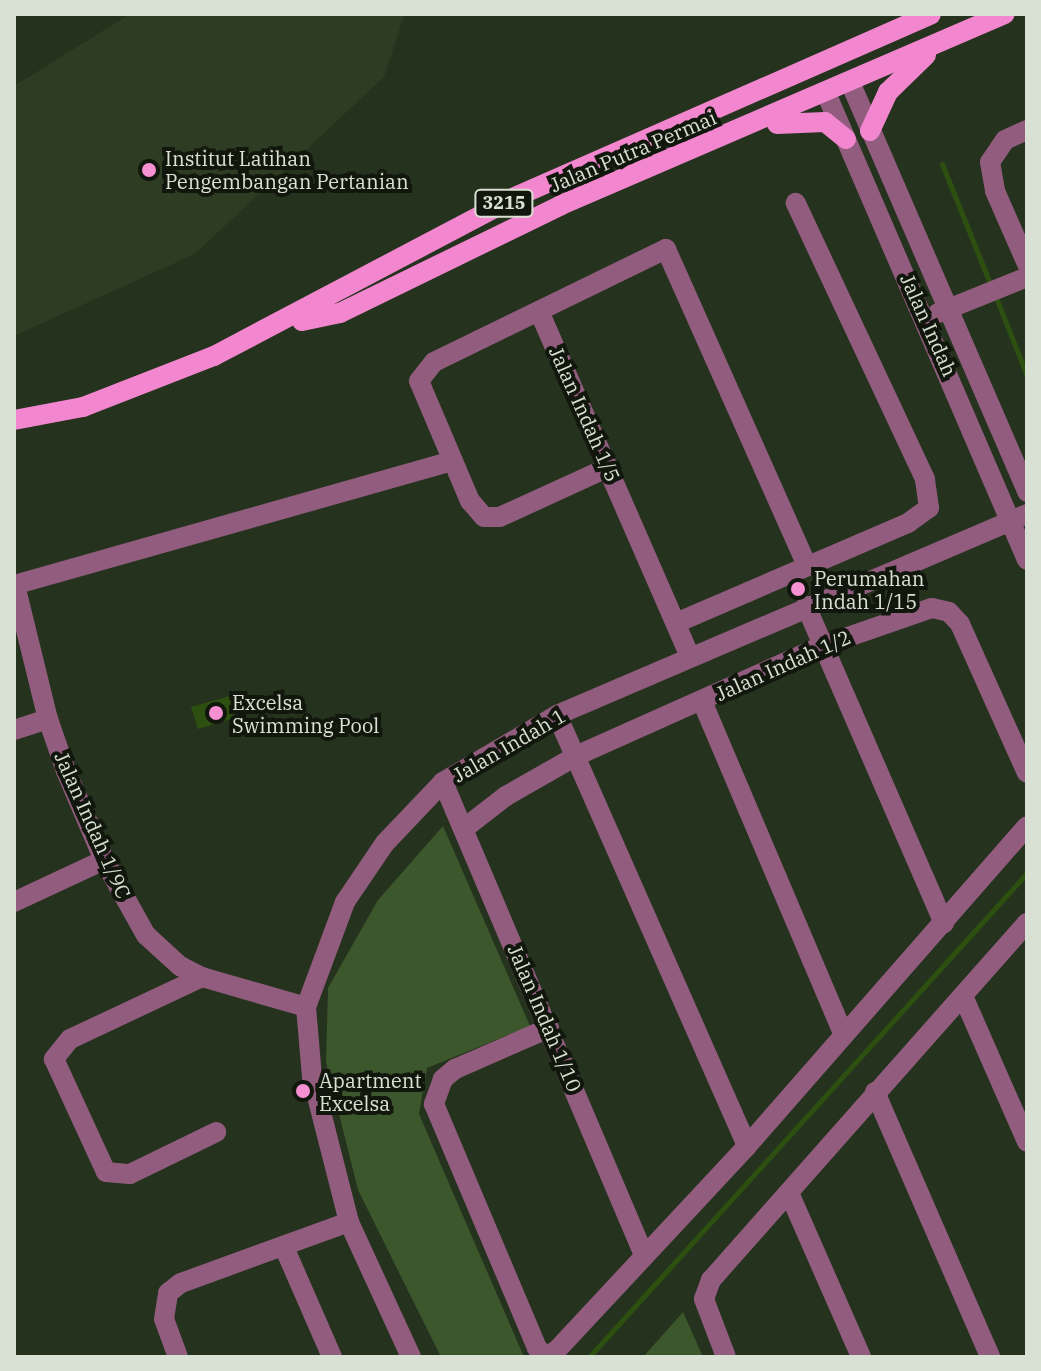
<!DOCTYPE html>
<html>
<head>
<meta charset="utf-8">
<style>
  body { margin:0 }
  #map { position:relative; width:1041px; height:1371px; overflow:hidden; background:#25321d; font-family:"IBM Plex Serif",serif }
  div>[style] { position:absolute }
  .built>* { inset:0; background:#2d3c22 }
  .green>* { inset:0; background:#3c572b }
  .water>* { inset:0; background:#2d5011 }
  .stream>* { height:5px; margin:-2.5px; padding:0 2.5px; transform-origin:2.5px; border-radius:2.5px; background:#2d5011 }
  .minor>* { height:20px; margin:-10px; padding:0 10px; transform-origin:10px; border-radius:10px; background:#915c7e }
  .major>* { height:20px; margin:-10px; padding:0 10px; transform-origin:10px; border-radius:10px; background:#f387cf }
  .dots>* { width:22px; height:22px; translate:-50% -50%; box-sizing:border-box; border:4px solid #12170e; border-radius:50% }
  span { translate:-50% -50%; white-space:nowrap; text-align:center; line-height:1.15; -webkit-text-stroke:8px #12170e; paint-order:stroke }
  .shield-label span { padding:2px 6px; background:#12170e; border:2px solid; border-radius:6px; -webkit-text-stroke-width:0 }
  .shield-label { font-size:18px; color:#d9e1d4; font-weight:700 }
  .street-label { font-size:20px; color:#d9e1d4 }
  .poi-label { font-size:20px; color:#d9e1d4 }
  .left { translate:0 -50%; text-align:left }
  .frame { position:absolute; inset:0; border:16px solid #d9e1d4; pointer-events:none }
</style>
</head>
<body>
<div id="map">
  <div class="built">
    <div style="clip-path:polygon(130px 14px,404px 16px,384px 77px,195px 254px,14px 336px,14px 86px)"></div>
  </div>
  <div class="green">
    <div style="clip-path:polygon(443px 826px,530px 1026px,427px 1068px,419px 1114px,524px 1357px,441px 1357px,358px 1190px,326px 1062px,328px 988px,378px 900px)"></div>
    <div style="clip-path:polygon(683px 1312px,703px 1357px,643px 1357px)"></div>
  </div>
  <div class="water">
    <div style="clip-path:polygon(244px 692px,249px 700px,238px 717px,198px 729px,191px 707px)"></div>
  </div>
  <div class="stream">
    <div style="left:942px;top:164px;width:131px;rotate:68.1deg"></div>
    <div style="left:995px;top:295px;width:87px;rotate:68.4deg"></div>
    <div style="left:589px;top:1357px;width:653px;rotate:-47.86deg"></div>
  </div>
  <div class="minor">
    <div style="left:850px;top:82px;width:447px;rotate:66.6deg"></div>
    <div style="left:826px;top:93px;width:508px;rotate:66.71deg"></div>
    <div style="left:1027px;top:130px;width:24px;rotate:156deg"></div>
    <div style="left:1005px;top:140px;width:27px;rotate:124deg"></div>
    <div style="left:990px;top:162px;width:29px;rotate:80deg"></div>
    <div style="left:995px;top:191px;width:80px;rotate:66.3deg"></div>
    <div style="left:539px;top:311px;width:377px;rotate:66.4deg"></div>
    <div style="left:938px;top:313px;width:96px;rotate:-22deg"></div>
    <div style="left:609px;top:467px;width:120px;rotate:155.4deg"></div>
    <div style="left:500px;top:517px;width:16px;rotate:180deg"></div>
    <div style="left:484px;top:517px;width:21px;rotate:-131deg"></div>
    <div style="left:470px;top:501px;width:130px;rotate:-113deg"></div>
    <div style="left:419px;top:381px;width:24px;rotate:-52deg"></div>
    <div style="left:434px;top:362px;width:258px;rotate:-26deg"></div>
    <div style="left:666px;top:249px;width:347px;rotate:66deg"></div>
    <div style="left:14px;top:585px;width:455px;rotate:-15.8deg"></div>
    <div style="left:15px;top:585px;width:138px;rotate:76.2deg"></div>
    <div style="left:48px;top:719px;width:55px;rotate:70.9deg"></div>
    <div style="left:66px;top:771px;width:97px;rotate:66.9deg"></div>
    <div style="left:104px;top:860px;width:86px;rotate:60.8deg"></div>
    <div style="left:146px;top:935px;width:46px;rotate:42.4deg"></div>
    <div style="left:180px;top:966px;width:25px;rotate:27deg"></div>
    <div style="left:202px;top:977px;width:108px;rotate:16.1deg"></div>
    <div style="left:806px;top:606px;width:346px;rotate:66.5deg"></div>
    <div style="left:676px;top:623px;width:253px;rotate:-23.3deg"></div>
    <div style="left:908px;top:523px;width:26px;rotate:-36deg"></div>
    <div style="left:929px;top:508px;width:29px;rotate:-98deg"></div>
    <div style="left:925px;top:479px;width:305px;rotate:-115.1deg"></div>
    <div style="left:702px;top:701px;width:361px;rotate:67deg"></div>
    <div style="left:557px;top:715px;width:471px;rotate:66.2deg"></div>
    <div style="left:14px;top:730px;width:36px;rotate:-18deg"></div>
    <div style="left:443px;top:782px;width:514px;rotate:66.98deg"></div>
    <div style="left:466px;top:827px;width:51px;rotate:-37.8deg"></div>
    <div style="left:506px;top:796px;width:81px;rotate:-29.7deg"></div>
    <div style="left:576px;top:756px;width:269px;rotate:-24.1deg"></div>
    <div style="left:822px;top:646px;width:116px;rotate:-19.1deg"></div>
    <div style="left:932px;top:608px;width:17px;rotate:13deg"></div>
    <div style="left:949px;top:612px;width:16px;rotate:47deg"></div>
    <div style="left:960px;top:624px;width:163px;rotate:65.8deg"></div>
    <div style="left:14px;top:902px;width:99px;rotate:-25deg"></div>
    <div style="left:202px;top:977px;width:146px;rotate:154.8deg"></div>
    <div style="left:70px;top:1039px;width:26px;rotate:129deg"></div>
    <div style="left:54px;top:1059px;width:124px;rotate:65.3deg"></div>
    <div style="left:106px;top:1172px;width:24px;rotate:5deg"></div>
    <div style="left:130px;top:1174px;width:96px;rotate:-26deg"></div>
    <div style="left:963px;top:996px;width:159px;rotate:66.3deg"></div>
    <div style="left:549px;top:1028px;width:103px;rotate:156.4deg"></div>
    <div style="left:455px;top:1069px;width:16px;rotate:140deg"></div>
    <div style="left:443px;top:1079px;width:27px;rotate:110deg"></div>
    <div style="left:434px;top:1104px;width:265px;rotate:67.1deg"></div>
    <div style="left:537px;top:1348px;width:11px;rotate:45deg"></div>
    <div style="left:545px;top:1356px;width:12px;rotate:-24deg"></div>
    <div style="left:556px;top:1351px;width:280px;rotate:-47deg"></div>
    <div style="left:747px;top:1146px;width:425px;rotate:-48.8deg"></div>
    <div style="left:875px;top:1092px;width:289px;rotate:66.5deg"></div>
    <div style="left:790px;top:1195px;width:177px;rotate:66.3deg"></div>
    <div style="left:284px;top:1247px;width:120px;rotate:66.4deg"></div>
    <div style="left:178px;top:1357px;width:40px;rotate:-110.2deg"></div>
    <div style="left:164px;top:1319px;width:26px;rotate:-81deg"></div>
    <div style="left:168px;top:1293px;width:16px;rotate:-38deg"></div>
    <div style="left:181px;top:1283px;width:179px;rotate:-20deg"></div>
    <div style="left:411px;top:1357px;width:149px;rotate:-114.7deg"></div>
    <div style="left:349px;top:1222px;width:150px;rotate:-104.3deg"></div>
    <div style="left:312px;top:1077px;width:70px;rotate:-94.9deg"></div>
    <div style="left:306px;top:1007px;width:112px;rotate:-69.6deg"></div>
    <div style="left:345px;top:902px;width:71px;rotate:-55.9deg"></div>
    <div style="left:385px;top:843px;width:84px;rotate:-46.4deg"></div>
    <div style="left:443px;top:782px;width:132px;rotate:-30.4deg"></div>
    <div style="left:557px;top:715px;width:511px;rotate:-23.15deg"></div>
    <div style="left:726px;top:1357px;width:62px;rotate:-110.8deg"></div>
    <div style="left:704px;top:1299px;width:20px;rotate:-70deg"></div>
    <div style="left:711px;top:1280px;width:477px;rotate:-48.5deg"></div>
  </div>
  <div class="major">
    <div style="left:777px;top:124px;width:48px;rotate:-2.4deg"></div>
    <div style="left:825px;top:122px;width:27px;rotate:39deg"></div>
    <div style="left:870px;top:131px;width:43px;rotate:-65.2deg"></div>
    <div style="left:888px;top:92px;width:53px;rotate:-44.2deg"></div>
    <div style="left:302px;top:321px;width:39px;rotate:-12deg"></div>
    <div style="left:340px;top:313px;width:246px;rotate:-26deg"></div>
    <div style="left:561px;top:205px;width:483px;rotate:-23.3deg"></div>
    <div style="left:14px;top:420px;width:70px;rotate:-10.7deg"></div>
    <div style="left:83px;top:407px;width:141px;rotate:-21.3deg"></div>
    <div style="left:214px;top:356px;width:340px;rotate:-27.8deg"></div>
    <div style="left:515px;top:197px;width:454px;rotate:-23.7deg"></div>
  </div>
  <div class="dots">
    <div style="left:149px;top:170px;background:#f591d2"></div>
    <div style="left:798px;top:589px;background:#f591d2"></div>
    <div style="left:216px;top:713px;background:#f591d2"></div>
    <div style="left:303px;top:1091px;background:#f591d2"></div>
  </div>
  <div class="shield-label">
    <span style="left:504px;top:203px">3215</span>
  </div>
  <div class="street-label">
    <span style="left:633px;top:151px;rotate:-23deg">Jalan Putra Permai</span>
    <span style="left:929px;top:325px;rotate:66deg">Jalan Indah</span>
    <span style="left:585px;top:414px;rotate:66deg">Jalan Indah 1/5</span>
    <span style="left:783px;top:665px;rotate:-24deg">Jalan Indah 1/2</span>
    <span style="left:509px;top:745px;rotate:-30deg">Jalan Indah 1</span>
    <span style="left:93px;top:825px;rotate:66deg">Jalan Indah 1/9C</span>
    <span style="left:545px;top:1018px;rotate:67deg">Jalan Indah 1/10</span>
  </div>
  <div class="poi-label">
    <span class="left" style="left:165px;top:170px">Institut Latihan<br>Pengembangan Pertanian</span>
    <span class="left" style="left:814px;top:590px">Perumahan<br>Indah 1/15</span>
    <span class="left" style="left:232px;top:714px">Excelsa<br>Swimming Pool</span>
    <span class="left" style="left:319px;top:1092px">Apartment<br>Excelsa</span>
  </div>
  <div class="frame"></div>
</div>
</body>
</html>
